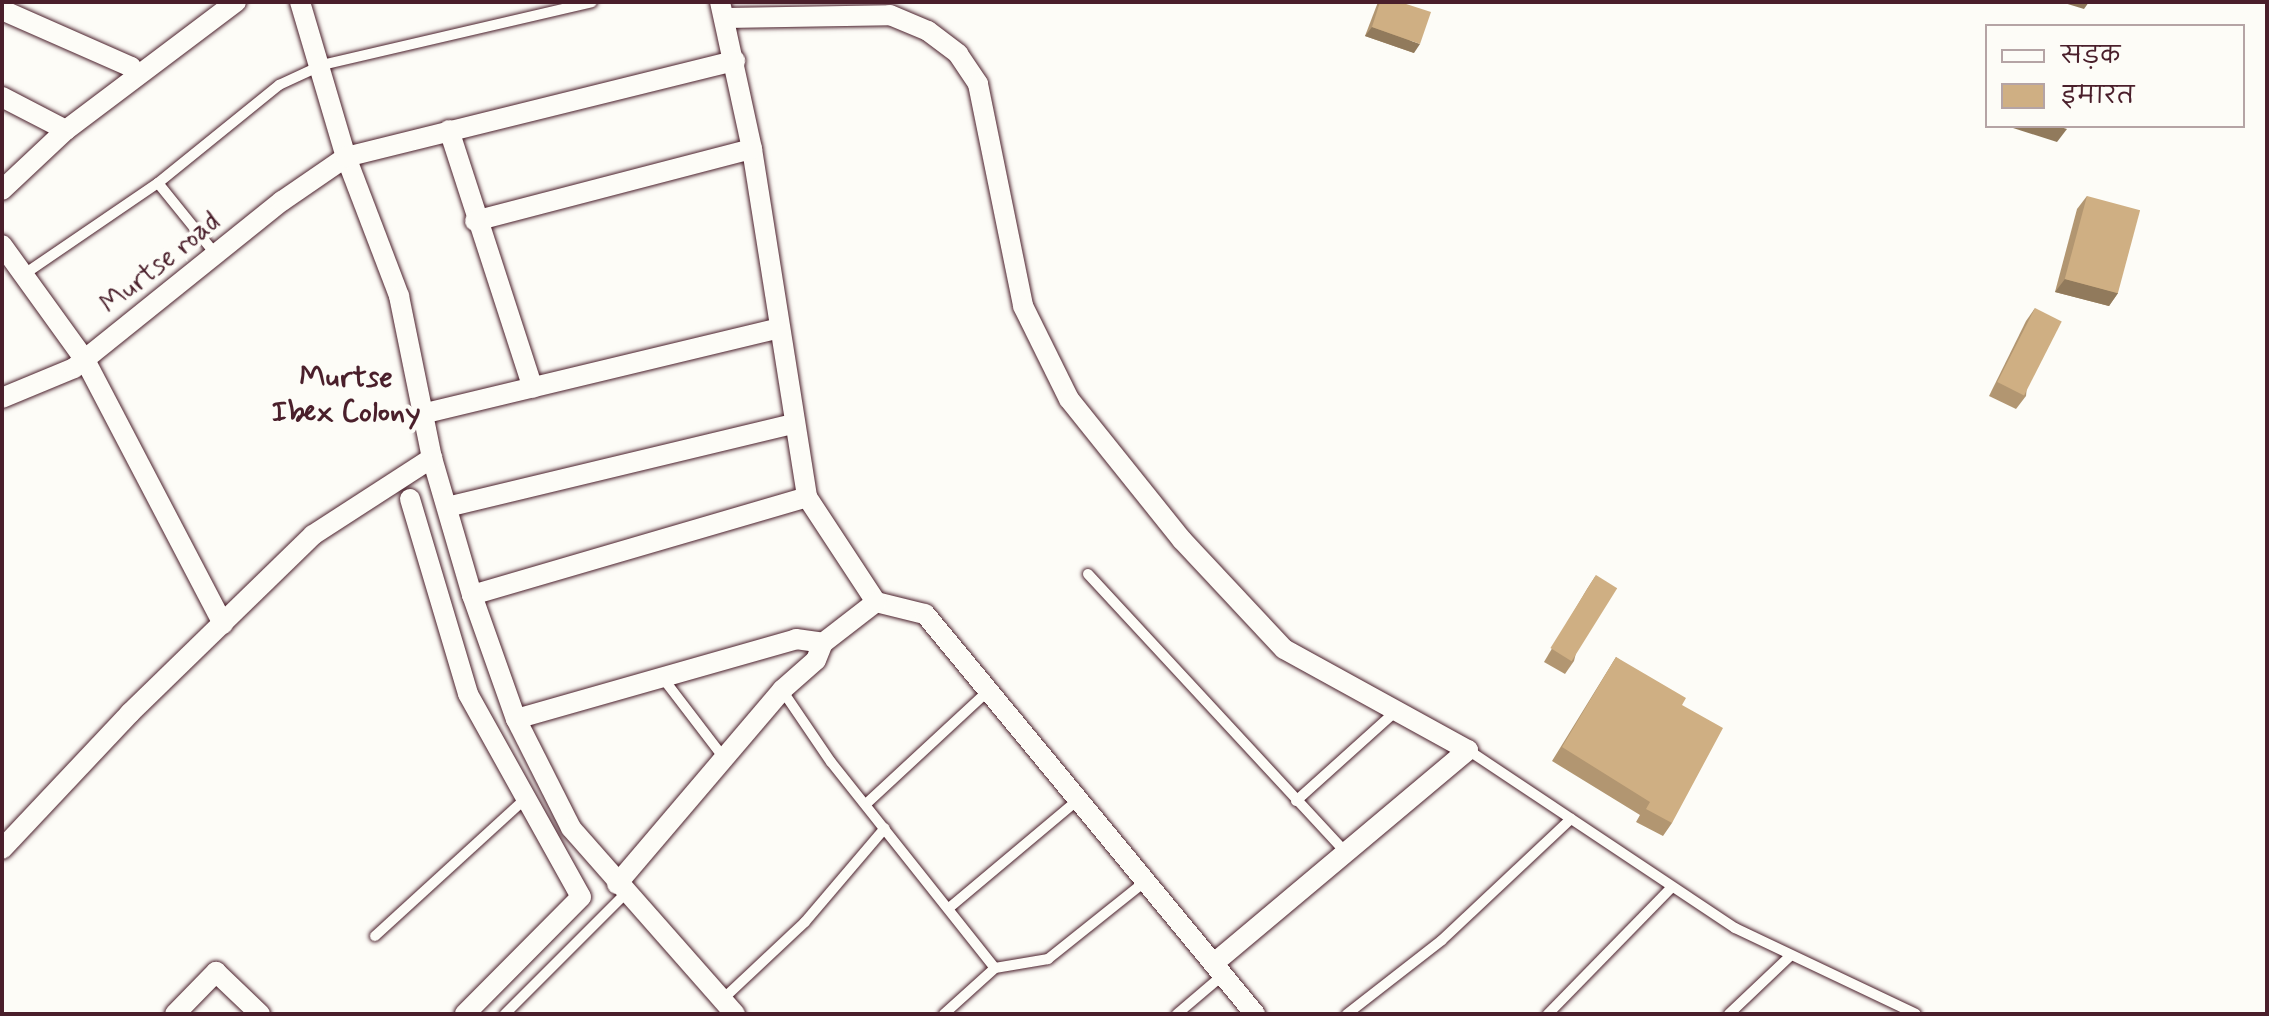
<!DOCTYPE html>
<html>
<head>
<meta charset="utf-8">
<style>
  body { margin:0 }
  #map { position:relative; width:2269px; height:1016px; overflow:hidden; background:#fdfcf7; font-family:Mynerve,"Playpen Sans Deva",sans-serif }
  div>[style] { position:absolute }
  .roads { filter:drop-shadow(0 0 2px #4a1f2b) drop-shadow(0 0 2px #4a1f2b) }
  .lane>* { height:10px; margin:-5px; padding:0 5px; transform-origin:5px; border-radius:5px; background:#fdfcf7 }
  .street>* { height:20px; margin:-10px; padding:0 10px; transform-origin:10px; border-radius:10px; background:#fdfcf7 }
  .wall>* { inset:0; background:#b29671 }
  .shaded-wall>* { inset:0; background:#917a5c }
  .building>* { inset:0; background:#cfaf83; transform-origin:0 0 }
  span { translate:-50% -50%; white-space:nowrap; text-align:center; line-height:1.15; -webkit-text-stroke:8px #fdfcf7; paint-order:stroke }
  .street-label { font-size:28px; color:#4a1f2b }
  .neighbourhood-label { font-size:30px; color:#4a1f2b; font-weight:700 }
  .frame { position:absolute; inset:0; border:4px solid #4a1f2b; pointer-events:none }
  .legend { position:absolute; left:1985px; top:24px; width:260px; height:104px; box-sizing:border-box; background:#fdfcf7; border:2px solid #b5a4a5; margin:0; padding:10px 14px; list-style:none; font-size:24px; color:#4a1f2b }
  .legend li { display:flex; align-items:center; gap:16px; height:40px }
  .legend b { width:40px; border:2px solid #b5a4a5 }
</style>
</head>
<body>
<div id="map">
  <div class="roads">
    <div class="lane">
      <div style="left:158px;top:183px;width:94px;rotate:51.1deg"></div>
      <div style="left:23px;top:275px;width:163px;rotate:-34.3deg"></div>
      <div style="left:158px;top:183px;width:156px;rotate:-39deg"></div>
      <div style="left:279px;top:85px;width:47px;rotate:-24.9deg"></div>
      <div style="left:322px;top:65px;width:277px;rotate:-13.1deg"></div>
      <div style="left:1088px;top:574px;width:379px;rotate:47.2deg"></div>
      <div style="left:662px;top:677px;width:102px;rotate:52.6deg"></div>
      <div style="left:782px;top:690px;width:87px;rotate:55.8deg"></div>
      <div style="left:831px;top:762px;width:263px;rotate:51.5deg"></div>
      <div style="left:1468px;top:750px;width:321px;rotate:33.7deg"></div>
      <div style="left:1735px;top:928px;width:200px;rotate:25.4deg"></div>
      <div style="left:1296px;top:801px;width:135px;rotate:-42deg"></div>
      <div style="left:866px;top:804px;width:169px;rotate:-42.8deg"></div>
      <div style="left:949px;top:908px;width:170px;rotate:-40deg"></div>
      <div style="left:375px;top:936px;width:205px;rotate:-42.4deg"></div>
      <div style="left:723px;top:999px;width:112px;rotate:-43.2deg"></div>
      <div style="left:805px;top:922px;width:123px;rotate:-49.6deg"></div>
      <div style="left:505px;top:1014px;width:171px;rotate:-45deg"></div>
      <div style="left:944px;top:1014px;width:69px;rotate:-42deg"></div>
      <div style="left:995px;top:968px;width:54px;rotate:-9.6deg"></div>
      <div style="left:1048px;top:959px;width:127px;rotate:-38.6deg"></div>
      <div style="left:1177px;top:1014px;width:62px;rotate:-40.4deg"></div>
      <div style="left:1347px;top:1014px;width:120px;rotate:-37.9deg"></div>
      <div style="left:1442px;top:940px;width:177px;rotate:-43.2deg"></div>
      <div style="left:1548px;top:1014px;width:176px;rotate:-45.7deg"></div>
      <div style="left:1729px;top:1014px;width:83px;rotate:-43.5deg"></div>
    </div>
    <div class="street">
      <div style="left:300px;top:2px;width:162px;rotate:73.5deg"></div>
      <div style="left:346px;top:157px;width:149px;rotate:69.1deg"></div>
      <div style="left:399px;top:296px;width:165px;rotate:78.5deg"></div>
      <div style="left:432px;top:458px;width:143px;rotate:73.7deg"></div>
      <div style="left:472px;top:595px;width:132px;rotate:70.5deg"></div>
      <div style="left:516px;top:719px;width:122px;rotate:63.2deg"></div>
      <div style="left:571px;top:828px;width:248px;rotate:48.6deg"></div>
      <div style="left:720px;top:2px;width:150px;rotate:77.7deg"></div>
      <div style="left:752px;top:149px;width:352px;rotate:81deg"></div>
      <div style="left:807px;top:497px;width:126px;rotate:56.7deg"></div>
      <div style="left:876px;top:602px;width:50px;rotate:13.8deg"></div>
      <div style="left:925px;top:614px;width:519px;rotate:50.48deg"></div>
      <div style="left:2px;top:10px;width:141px;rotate:23.8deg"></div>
      <div style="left:131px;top:67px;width:10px;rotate:53deg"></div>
      <div style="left:726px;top:18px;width:164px;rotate:-1deg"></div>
      <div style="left:890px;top:15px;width:41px;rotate:22.8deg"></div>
      <div style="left:928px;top:31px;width:38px;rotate:37deg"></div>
      <div style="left:958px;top:54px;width:36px;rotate:56deg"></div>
      <div style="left:978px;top:84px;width:227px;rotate:78.5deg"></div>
      <div style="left:1023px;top:306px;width:104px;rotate:63.7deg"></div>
      <div style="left:1069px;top:399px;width:181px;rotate:51.3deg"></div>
      <div style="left:1182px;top:540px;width:149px;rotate:46.9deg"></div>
      <div style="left:1284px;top:649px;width:210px;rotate:28.8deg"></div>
      <div style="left:1468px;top:750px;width:330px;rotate:140deg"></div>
      <div style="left:2px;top:97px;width:72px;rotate:27.3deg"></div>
      <div style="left:449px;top:130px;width:271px;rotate:72deg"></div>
      <div style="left:2px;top:190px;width:88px;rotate:-43.2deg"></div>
      <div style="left:66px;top:130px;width:213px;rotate:-37deg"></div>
      <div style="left:475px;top:221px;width:286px;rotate:-14.6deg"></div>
      <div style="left:2px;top:245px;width:142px;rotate:54.2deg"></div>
      <div style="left:85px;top:360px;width:298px;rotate:62.4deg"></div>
      <div style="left:2px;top:398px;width:78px;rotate:-22.6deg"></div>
      <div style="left:74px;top:368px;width:267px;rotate:-38.8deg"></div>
      <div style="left:282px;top:201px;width:78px;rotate:-34.5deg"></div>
      <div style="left:346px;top:157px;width:401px;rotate:-13.9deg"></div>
      <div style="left:426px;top:413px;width:364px;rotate:-13.5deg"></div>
      <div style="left:410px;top:499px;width:203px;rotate:73.4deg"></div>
      <div style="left:468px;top:694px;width:232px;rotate:60.9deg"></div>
      <div style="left:581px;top:897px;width:165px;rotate:134.8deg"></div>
      <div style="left:447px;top:507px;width:355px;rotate:-13.5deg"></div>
      <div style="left:472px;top:595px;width:349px;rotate:-16.3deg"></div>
      <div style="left:516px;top:719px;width:291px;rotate:-15.9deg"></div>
      <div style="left:796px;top:639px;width:27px;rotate:8deg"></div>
      <div style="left:823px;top:643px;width:67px;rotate:-37.7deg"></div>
      <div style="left:2px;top:849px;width:187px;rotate:-46.7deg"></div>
      <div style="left:130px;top:713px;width:255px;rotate:-44.2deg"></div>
      <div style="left:313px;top:535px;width:142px;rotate:-32.9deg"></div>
      <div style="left:617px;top:884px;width:255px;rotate:-49.6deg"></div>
      <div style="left:782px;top:690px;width:45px;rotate:-41.4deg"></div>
      <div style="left:816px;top:660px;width:18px;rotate:-68deg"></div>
      <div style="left:175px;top:1014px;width:59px;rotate:-45.7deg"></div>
      <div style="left:216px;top:972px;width:61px;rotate:43.7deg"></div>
    </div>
  </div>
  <div class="wall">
    <div style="clip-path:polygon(1378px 2px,1400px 2px,1414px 53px,1365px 36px)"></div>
    <div style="clip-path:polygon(2087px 196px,2118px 293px,2109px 306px,2055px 292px,2077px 209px)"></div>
    <div style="clip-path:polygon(2035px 308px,2026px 396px,2016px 409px,1989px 396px,2026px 321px)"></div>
    <div style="clip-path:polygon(1596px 575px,1574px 661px,1565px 674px,1544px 662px,1587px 589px)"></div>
    <div style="clip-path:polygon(1616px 657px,1682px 705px,1672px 823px,1663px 836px,1636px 822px,1640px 815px,1552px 761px)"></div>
  </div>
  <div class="shaded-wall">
    <div style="clip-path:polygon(2061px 2px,2089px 2px,2084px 9px)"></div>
    <div style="clip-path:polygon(1372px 27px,1420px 44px,1414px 53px,1365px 36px)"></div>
    <div style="clip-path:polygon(2014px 126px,2057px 126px,2067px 129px,2057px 142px,2013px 128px)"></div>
    <div style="clip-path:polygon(2065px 279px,2118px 293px,2109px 306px,2055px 292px)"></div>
  </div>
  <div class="building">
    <div style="clip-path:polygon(1380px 2px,1400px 2px,1431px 12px,1420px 44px,1372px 27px)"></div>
    <div style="left:2087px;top:196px;width:55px;height:86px;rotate:15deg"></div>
    <div style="left:2035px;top:308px;width:30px;height:83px;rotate:27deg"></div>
    <div style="left:1596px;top:575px;width:25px;height:86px;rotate:32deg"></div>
    <div style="clip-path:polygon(1616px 657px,1686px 698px,1682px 705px,1723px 728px,1672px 823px,1646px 809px,1650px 802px,1562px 747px)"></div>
  </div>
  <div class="street-label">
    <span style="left:161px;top:264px;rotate:-39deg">Murtse road</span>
  </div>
  <div class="neighbourhood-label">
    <span style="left:346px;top:395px">Murtse<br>Ibex Colony</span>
  </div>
  <div class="frame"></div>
  <ul class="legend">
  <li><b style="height:10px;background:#fdfcf7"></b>सड़क</li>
  <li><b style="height:22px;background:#cfaf83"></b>इमारत</li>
  </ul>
</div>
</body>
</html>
